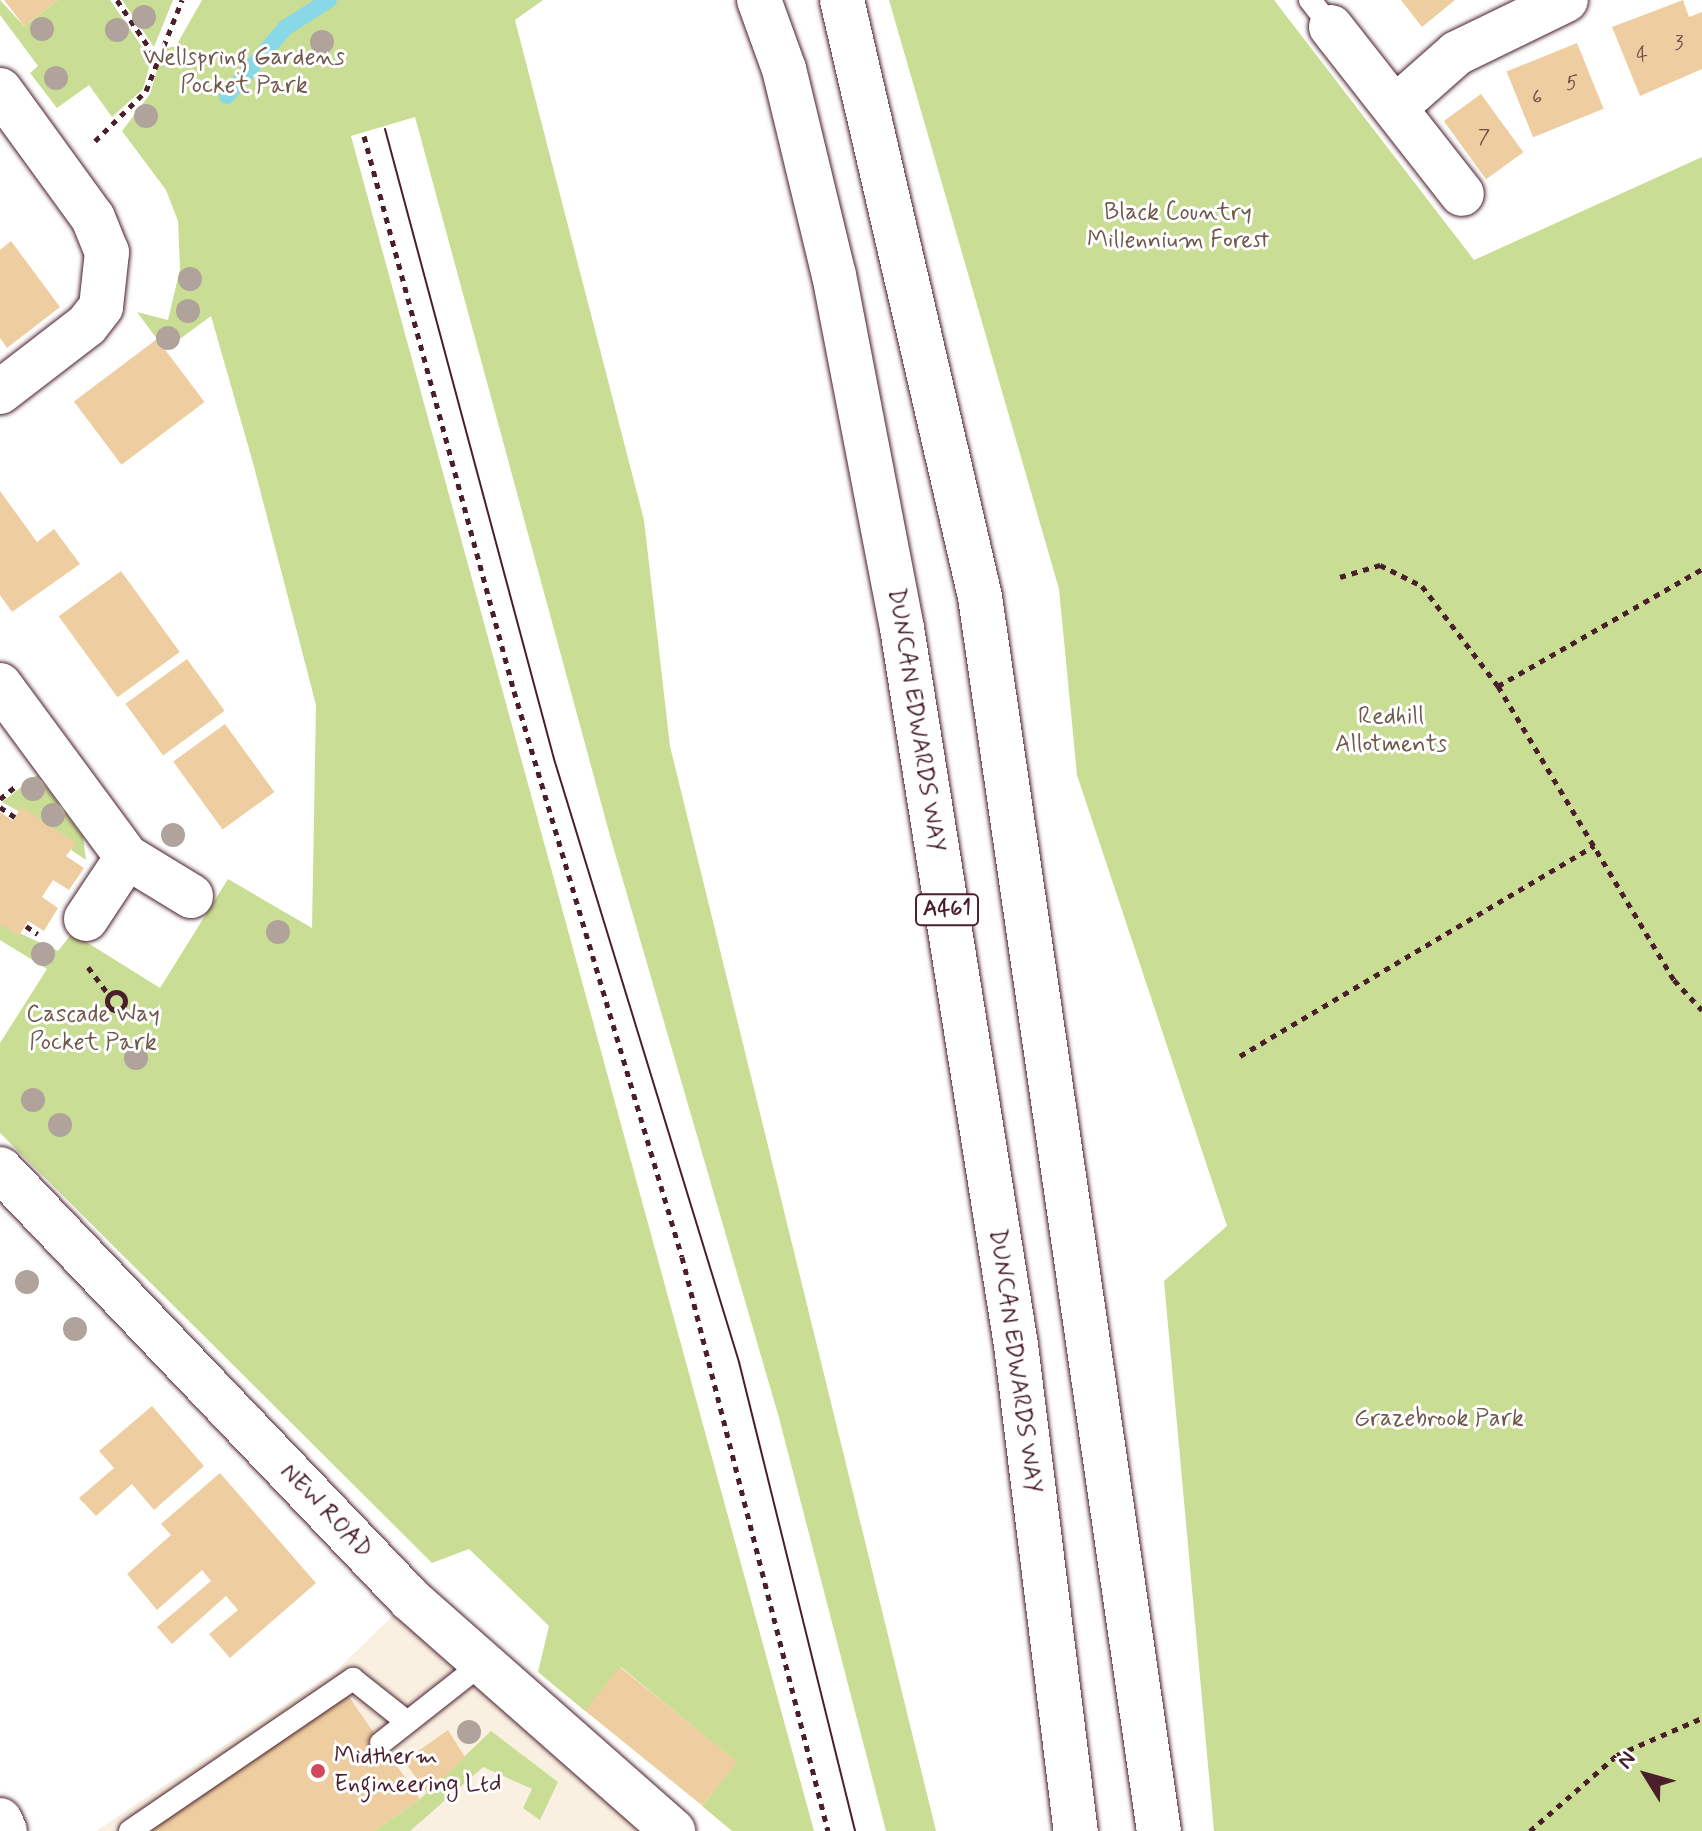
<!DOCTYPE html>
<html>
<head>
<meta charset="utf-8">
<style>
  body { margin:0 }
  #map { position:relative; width:1702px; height:1831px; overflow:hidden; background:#fff; font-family:Mynerve,sans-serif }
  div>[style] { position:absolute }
  .built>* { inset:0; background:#faf0e2 }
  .green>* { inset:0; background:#c9de94 }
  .stream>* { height:16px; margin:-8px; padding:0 8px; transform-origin:8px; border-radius:8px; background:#89d8e7 }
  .building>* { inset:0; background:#eecea0; transform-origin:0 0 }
  .path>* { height:5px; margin-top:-2.5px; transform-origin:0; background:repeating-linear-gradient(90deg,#4a1f2b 0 6px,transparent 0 12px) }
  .path>.ring { margin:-2.5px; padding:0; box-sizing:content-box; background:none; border:5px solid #4a1f2b; border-radius:50% }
  .roads { filter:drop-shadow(0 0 2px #4a1f2b) drop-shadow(0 0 2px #4a1f2b) }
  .lane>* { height:22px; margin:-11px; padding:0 11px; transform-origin:11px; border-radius:11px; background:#fff }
  .street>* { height:44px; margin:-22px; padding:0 22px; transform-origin:22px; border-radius:22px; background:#fff }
  .secondary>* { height:44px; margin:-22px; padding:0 22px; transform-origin:22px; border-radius:22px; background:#fff }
  .highway>* { height:44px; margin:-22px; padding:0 22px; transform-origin:22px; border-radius:22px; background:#fff }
  .tram>* { height:2px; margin:-1px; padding:0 1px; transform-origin:1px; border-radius:1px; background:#4a1f2b }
  .trees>* { width:24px; height:24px; margin:-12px; border-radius:50%; background:#b0a39b }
  .dots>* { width:22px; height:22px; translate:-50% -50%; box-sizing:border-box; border:4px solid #fff; border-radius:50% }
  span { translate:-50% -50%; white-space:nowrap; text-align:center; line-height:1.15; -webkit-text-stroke:6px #fff; paint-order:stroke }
  .number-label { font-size:20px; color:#734b48 }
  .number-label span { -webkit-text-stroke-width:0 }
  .shield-label span { padding:2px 6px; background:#fff; border:2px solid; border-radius:6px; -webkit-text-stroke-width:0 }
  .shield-label { font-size:22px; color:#4a1f2b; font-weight:700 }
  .park-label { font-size:24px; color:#70584a }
  .street-label { font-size:24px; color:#4a1f2b }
  .poi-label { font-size:24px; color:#4a1f2b }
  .left { translate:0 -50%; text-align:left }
  .north { position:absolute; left:1606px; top:1735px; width:80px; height:80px; -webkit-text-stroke:6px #fff; paint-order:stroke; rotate:307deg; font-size:22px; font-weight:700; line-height:32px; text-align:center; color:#4a1f2b }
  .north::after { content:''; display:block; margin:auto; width:28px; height:36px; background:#4a1f2b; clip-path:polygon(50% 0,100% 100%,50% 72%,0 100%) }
</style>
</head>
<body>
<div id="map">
  <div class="built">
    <div style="clip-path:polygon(410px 1599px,673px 1831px,96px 1831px,337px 1670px)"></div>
  </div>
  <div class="green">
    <div style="clip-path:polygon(0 0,24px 26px,58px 0,110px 0,151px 60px,143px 89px,112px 117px,89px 85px,57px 108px,30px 73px,38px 66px,0 15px)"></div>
    <div style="clip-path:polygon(122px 0,173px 0,154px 47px)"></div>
    <div style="clip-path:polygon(202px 0,543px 0,515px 20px,644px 520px,670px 746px,936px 1831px,886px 1831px,779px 1418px,610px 836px,415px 117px,351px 136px,814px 1831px,732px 1831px,702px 1806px,736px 1762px,621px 1667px,585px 1711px,538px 1672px,549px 1626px,469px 1549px,432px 1563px,0 1133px,0 1043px,47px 969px,0 940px,0 924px,58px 951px,72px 933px,160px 988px,228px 879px,312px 928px,316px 705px,253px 463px,211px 316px,165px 350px,137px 312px,168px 320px,180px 269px,178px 221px,166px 190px,122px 131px,150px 94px,163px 49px,176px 46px)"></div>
    <div style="clip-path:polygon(889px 0,1274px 0,1474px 260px,1702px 157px,1702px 1831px,1214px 1831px,1164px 1281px,1227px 1226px,1077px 775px,1059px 589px)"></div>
    <div style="clip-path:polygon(37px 775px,83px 837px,86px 860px,71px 850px,75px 843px,2px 802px)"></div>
    <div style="clip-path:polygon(491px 1731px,558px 1782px,540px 1820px,523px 1808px,532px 1789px,483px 1767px,410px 1831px,374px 1831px,420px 1799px)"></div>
  </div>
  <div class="stream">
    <div style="left:227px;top:96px;width:89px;rotate:-49.5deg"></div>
    <div style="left:285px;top:28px;width:52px;rotate:-32.5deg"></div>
  </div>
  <div class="building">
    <div style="clip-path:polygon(4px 0,58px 0,24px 26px)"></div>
    <div style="clip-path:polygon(1401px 0,1455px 0,1422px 27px)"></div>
    <div style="clip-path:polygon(1683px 0,1689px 17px,1702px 12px,1702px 69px,1640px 96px,1612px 27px)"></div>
    <div style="left:1577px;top:43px;width:71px;height:76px;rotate:68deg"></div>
    <div style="left:1481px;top:94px;width:72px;height:46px;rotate:54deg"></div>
    <div style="clip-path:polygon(11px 241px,60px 307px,7px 348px,0 338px,0 250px)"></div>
    <div style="left:157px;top:339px;width:79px;height:104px;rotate:53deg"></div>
    <div style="clip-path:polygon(0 491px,37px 542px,54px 529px,80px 564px,12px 612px,0 595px)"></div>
    <div style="left:121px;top:571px;width:100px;height:77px;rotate:54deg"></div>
    <div style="left:187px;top:659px;width:64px;height:76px;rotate:54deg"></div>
    <div style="left:225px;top:724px;width:84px;height:64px;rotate:54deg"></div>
    <div style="clip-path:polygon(21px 807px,76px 843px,66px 856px,84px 868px,69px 890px,53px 880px,42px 897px,58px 908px,44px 931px,28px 921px,19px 936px,0 924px,0 812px,13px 821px)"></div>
    <div style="clip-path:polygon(152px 1406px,204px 1466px,154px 1510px,132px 1484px,96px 1516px,79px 1498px,114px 1468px,99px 1451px)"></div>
    <div style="clip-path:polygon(220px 1473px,316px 1583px,230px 1658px,209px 1634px,238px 1610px,226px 1596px,172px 1644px,157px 1627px,211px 1581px,202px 1570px,157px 1610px,127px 1574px,171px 1535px,161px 1524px)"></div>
    <div style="left:620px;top:1667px;width:151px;height:56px;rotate:39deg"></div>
    <div style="clip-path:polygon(347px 1694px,420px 1799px,374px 1831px,149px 1831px)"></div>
    <div style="clip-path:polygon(448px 1730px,465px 1757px,427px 1793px,404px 1761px)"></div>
  </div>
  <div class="path">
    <div style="left:117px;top:0;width:70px;rotate:56.1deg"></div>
    <div style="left:364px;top:136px;width:575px;rotate:74.88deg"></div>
    <div style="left:514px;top:691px;width:590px;rotate:73.47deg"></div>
    <div style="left:682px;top:1257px;width:592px;rotate:75.73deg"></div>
    <div style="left:95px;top:141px;width:71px;rotate:-44.4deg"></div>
    <div style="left:146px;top:91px;width:98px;rotate:-68.4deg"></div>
    <div style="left:1340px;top:577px;width:42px;rotate:-16.7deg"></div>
    <div style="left:1380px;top:565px;width:47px;rotate:26.6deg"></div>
    <div style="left:1422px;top:586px;width:126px;rotate:52.8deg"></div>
    <div style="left:1498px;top:686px;width:343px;rotate:59.1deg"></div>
    <div style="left:1674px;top:980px;width:41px;rotate:47deg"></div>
    <div style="left:1498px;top:686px;width:235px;rotate:-29.8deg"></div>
    <div style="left:0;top:799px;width:19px;rotate:-39deg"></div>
    <div style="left:0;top:807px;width:18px;rotate:34deg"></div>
    <div style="left:26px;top:926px;width:14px;rotate:34deg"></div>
    <div style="left:88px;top:967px;width:34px;rotate:53deg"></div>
    <div class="ring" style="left:107px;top:992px;width:13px;height:13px"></div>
    <div style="left:1240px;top:1056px;width:412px;rotate:-30.7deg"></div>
    <div style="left:1530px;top:1831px;width:116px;rotate:-41.1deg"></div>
    <div style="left:1617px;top:1755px;width:93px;rotate:-23.5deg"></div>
  </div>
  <div class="roads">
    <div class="lane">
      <div style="left:1310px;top:0;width:34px;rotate:52deg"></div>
      <div style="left:381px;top:1743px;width:125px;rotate:-38.2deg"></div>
      <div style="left:130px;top:1831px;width:270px;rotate:-34.3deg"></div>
      <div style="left:353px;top:1679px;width:69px;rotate:38.5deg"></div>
    </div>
    <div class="street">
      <div style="left:1331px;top:27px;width:212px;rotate:51.9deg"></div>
      <div style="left:0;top:90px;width:158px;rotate:54deg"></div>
      <div style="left:93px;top:218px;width:37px;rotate:68deg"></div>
      <div style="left:107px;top:252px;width:55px;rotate:96.2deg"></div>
      <div style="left:101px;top:307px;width:23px;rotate:128deg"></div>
      <div style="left:87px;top:325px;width:110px;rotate:142.4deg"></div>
      <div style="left:1397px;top:106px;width:80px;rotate:-41.5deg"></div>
      <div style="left:1457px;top:53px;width:121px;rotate:-25.9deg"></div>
      <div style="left:0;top:685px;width:214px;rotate:53.6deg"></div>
      <div style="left:86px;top:919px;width:74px;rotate:-56.5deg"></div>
      <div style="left:127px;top:857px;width:75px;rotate:31.4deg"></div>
    </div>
    <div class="secondary">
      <div style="left:0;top:1169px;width:594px;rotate:46.36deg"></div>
      <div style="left:410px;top:1599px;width:351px;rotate:41.4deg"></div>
      <div style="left:0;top:1820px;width:12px;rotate:66deg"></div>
    </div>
    <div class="highway">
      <div style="left:759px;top:0;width:73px;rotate:70.1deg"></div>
      <div style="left:784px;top:69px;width:212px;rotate:76.4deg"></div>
      <div style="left:834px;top:275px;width:359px;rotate:79.1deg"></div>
      <div style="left:902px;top:628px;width:726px;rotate:80.97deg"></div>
      <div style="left:1016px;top:1345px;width:490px;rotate:83deg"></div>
      <div style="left:842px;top:0;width:613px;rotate:76.98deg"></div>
      <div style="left:980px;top:597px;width:1247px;rotate:81.75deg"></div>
    </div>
  </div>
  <div class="tram">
    <div style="left:385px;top:129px;width:652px;rotate:74.98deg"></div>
    <div style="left:554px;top:759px;width:631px;rotate:72.94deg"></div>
    <div style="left:739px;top:1362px;width:483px;rotate:76.1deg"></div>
  </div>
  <div class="trees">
    <div style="left:144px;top:17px"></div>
    <div style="left:42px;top:29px"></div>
    <div style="left:117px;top:30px"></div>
    <div style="left:322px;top:42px"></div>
    <div style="left:56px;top:78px"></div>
    <div style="left:146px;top:116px"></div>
    <div style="left:190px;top:279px"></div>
    <div style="left:188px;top:311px"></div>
    <div style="left:168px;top:338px"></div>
    <div style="left:33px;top:789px"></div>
    <div style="left:53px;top:815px"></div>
    <div style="left:173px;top:835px"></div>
    <div style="left:278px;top:932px"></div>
    <div style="left:43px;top:954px"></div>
    <div style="left:136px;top:1058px"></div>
    <div style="left:33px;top:1100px"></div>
    <div style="left:60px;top:1125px"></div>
    <div style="left:27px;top:1282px"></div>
    <div style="left:75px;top:1329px"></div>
    <div style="left:469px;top:1732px"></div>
  </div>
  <div class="dots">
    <div style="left:318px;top:1771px;background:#d1495b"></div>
  </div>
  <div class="number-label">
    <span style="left:1679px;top:43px">3</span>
    <span style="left:1642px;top:55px">4</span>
    <span style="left:1572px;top:83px">5</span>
    <span style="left:1537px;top:97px">6</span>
    <span style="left:1484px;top:137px">7</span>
  </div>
  <div class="shield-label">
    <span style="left:947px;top:910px">A461</span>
  </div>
  <div class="park-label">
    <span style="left:244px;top:72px">Wellspring Gardens<br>Pocket Park</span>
    <span style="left:1178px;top:227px">Black Country<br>Millennium Forest</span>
    <span style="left:1391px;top:731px">Redhill<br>Allotments</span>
    <span style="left:93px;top:1029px">Cascade Way<br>Pocket Park</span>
    <span style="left:1439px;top:1419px">Grazebrook Park</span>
  </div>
  <div class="street-label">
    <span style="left:916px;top:720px;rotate:81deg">DUNCAN EDWARDS WAY</span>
    <span style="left:1015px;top:1361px;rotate:82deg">DUNCAN EDWARDS WAY</span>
    <span style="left:326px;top:1511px;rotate:46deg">NEW ROAD</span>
  </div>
  <div class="poi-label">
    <span class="left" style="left:334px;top:1771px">Midtherm<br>Engineering Ltd</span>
  </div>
  <div class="north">N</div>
</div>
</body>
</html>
